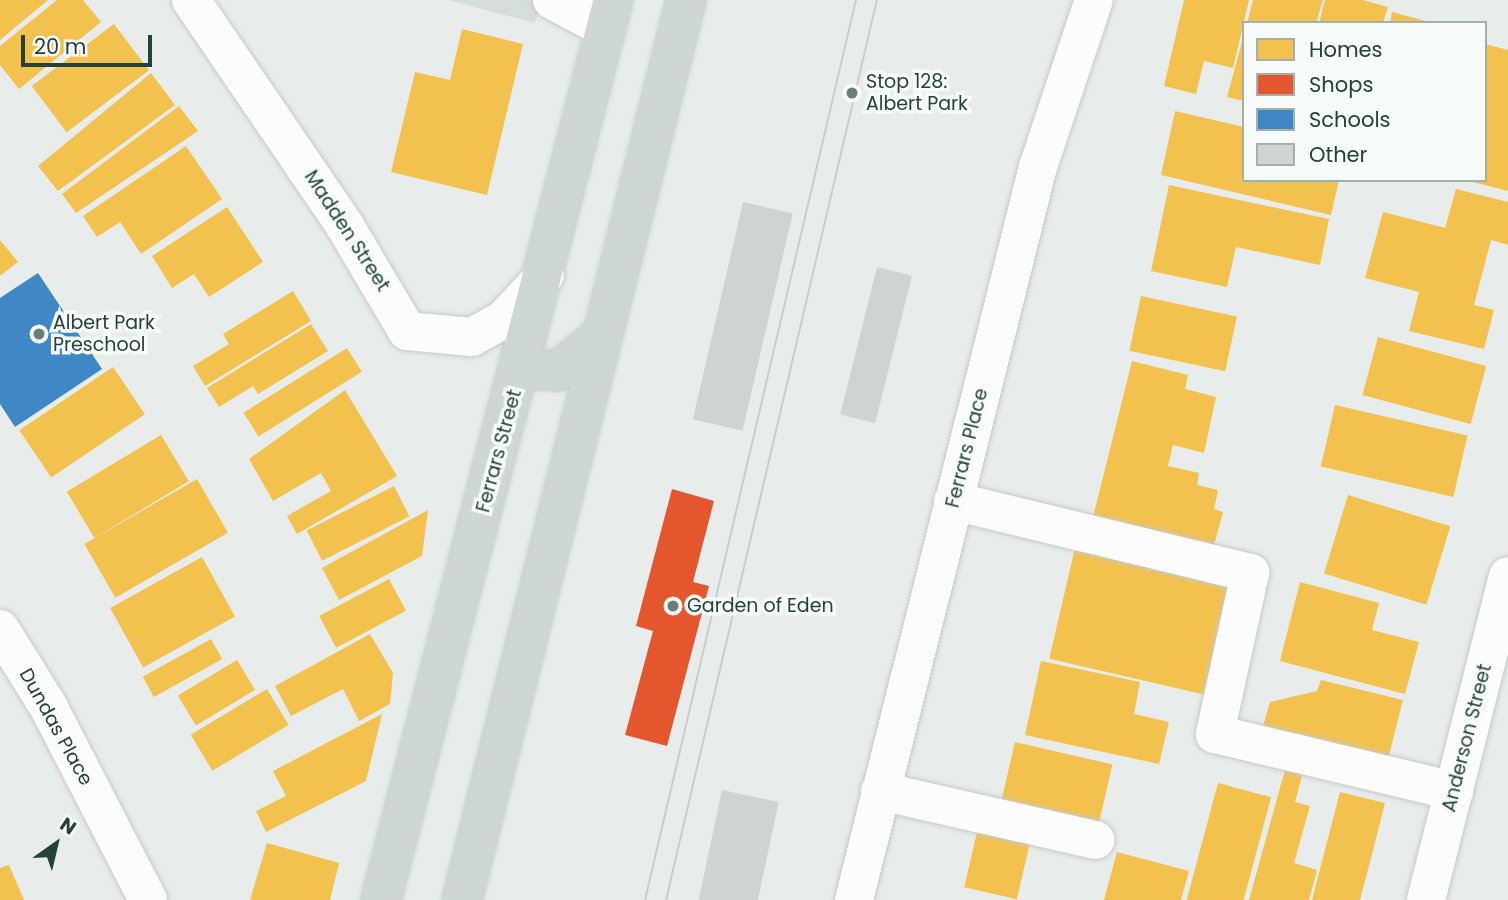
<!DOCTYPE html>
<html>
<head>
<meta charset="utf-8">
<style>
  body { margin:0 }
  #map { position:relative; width:1508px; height:900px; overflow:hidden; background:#e8edeb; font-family:Poppins,sans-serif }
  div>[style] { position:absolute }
  .built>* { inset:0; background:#d6dedb }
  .homes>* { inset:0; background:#f2c14e; transform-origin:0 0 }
  .shops>* { inset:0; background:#e4572e }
  .schools>* { inset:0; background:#3f88c5 }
  .building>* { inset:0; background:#cfd4d2; transform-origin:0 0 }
  .roads { filter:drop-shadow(0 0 2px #c5cac8) drop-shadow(0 0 2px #c5cac8) }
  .minor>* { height:38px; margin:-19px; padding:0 19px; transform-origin:19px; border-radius:19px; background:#fcfcfc }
  .major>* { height:38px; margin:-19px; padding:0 19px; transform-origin:19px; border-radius:19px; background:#cfd7d5 }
  .tram>* { height:2px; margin:-1px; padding:0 1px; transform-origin:1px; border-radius:1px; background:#c9cdcc }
  .dots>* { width:19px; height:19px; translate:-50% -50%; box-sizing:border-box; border:4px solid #f7fbf9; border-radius:50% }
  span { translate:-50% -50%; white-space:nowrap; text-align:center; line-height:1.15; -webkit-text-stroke:7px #f7fbf9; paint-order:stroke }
  .poi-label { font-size:19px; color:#24423a }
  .left { translate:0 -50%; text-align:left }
  .street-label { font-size:19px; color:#24423a }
  .legend { position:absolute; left:1242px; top:21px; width:245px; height:161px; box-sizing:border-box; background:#f7fbf9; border:2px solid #a3b1ad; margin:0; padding:9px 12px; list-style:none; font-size:21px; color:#24423a }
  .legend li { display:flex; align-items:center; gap:14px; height:35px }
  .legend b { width:35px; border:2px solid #a3b1ad }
  .north { position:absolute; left:21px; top:809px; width:70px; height:70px; -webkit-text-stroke:5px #f7fbf9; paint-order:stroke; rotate:34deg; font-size:19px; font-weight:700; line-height:28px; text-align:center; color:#24423a }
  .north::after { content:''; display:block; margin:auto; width:24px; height:32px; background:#24423a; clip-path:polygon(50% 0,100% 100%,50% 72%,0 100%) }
  .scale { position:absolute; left:21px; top:35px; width:131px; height:32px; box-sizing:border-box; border:4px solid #24423a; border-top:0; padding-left:9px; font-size:21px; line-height:24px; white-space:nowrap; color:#24423a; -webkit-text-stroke:5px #f7fbf9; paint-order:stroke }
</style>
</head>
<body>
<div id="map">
  <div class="built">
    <div style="clip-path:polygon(448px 0,541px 0,535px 23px)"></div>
  </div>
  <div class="homes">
    <div style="clip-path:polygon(0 0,48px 0,0 40px)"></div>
    <div style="clip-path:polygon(57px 0,83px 0,101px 22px,19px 89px,0 65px,0 46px)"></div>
    <div style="clip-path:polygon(1184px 0,1249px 0,1233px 68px,1204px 61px,1196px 94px,1164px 86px)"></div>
    <div style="clip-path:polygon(1253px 0,1323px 0,1316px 23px,1247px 23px)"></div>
    <div style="clip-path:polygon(1325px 0,1363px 0,1388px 7px,1383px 23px,1319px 23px)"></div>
    <div style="clip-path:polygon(1392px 12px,1430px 22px,1430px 23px,1390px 23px)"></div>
    <div style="left:114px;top:24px;width:58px;height:103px;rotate:53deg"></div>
    <div style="clip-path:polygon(462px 29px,523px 44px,487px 195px,391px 172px,415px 72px,450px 80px)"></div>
    <div style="clip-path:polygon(1243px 38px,1244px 38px,1244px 101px,1227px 97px)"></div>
    <div style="clip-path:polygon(1485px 44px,1508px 50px,1508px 191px,1469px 181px,1485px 180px)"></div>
    <div style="clip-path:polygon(151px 73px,175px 105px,58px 191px,38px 166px)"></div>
    <div style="clip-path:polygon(179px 106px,198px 131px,76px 213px,62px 194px)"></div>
    <div style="clip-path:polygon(1175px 111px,1244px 127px,1244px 180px,1339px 180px,1331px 215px,1161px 175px)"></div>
    <div style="clip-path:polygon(186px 146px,222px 199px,141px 254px,120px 222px,97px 237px,83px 216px)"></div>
    <div style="clip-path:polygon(1169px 185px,1329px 219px,1320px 265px,1236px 247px,1227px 287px,1151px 271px)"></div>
    <div style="clip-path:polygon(1456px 189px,1508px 202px,1508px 245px,1491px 240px,1474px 305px,1494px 310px,1484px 349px,1409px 331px,1419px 292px,1365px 278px,1383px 212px,1445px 228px)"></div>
    <div style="clip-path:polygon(227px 207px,263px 262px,209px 297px,194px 274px,172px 288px,152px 256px)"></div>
    <div style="clip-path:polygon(0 240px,18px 262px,0 276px)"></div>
    <div style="clip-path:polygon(293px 291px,311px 321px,205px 386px,193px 366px,229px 344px,223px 334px)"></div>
    <div style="left:1141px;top:296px;width:98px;height:56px;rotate:12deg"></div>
    <div style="clip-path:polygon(311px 324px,328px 351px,258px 394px,253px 386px,219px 407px,207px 388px)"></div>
    <div style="left:1378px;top:337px;width:112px;height:60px;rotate:15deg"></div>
    <div style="left:347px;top:348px;width:28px;height:122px;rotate:58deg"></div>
    <div style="clip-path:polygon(1132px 361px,1188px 375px,1185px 389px,1216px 397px,1204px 453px,1173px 445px,1168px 466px,1199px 473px,1197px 485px,1218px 490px,1214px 509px,1223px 512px,1211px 556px,1091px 525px)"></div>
    <div style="left:113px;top:367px;width:57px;height:113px;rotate:56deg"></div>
    <div style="clip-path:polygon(345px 390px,397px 476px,297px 534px,287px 516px,331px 491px,321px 473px,273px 501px,249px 459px)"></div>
    <div style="left:1335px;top:405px;width:136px;height:63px;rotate:13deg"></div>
    <div style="left:161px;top:435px;width:54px;height:110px;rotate:59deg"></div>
    <div style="left:197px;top:479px;width:62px;height:130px;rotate:60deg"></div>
    <div style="left:394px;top:486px;width:34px;height:98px;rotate:63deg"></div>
    <div style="left:1348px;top:495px;width:107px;height:82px;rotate:17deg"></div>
    <div style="clip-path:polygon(428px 510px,422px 556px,339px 600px,322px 568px)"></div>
    <div style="left:1077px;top:539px;width:163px;height:123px;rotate:13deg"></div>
    <div style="left:202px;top:557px;width:68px;height:105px;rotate:61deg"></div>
    <div style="left:389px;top:579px;width:36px;height:79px;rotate:62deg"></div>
    <div style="clip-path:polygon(1300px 582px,1379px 603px,1372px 630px,1419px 642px,1405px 694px,1280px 661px)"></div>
    <div style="clip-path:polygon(370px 634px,393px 673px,390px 704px,359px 721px,343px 689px,291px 716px,275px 686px)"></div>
    <div style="left:211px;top:639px;width:23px;height:78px;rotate:61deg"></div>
    <div style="left:237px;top:660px;width:35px;height:69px;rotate:59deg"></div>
    <div style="clip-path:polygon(1041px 661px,1140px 682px,1134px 714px,1169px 722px,1159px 764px,1025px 735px)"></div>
    <div style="clip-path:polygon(1321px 680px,1403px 700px,1386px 767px,1260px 737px,1270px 702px,1317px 691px)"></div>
    <div style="left:267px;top:689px;width:42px;height:89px;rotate:59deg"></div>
    <div style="clip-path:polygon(382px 714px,366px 781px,266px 832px,256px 811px,286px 796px,273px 771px)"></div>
    <div style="left:1015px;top:742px;width:100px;height:71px;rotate:13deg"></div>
    <div style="clip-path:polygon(1288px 759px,1305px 764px,1295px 802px,1310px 806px,1294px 863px,1317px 870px,1309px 900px,1249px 900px)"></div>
    <div style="left:1218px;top:783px;width:55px;height:121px;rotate:15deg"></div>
    <div style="clip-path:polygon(1340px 792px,1385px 803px,1370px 862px,1360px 900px,1312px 900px)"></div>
    <div style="left:980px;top:819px;width:54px;height:70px;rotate:13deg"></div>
    <div style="clip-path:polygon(267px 843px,339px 863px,330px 900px,250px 900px)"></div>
    <div style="clip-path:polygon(1117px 852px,1189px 871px,1181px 900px,1104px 900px)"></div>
    <div style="clip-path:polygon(9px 865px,24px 900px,0 900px,0 868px)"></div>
  </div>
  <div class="shops">
    <div style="clip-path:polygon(672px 489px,714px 501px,693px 582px,709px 586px,667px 746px,625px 735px,653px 631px,636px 626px)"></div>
  </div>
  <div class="schools">
    <div style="clip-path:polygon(38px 273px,102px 369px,15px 427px,0 404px,0 298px)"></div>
  </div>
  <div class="building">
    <div style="left:743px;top:202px;width:51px;height:223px;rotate:13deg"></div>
    <div style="left:877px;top:267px;width:36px;height:152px;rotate:14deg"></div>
    <div style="left:722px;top:790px;width:58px;height:112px;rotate:12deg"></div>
  </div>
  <div class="roads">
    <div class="minor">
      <div style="left:191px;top:0;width:273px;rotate:55.7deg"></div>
      <div style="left:345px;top:226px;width:122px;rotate:59.4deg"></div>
      <div style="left:407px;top:331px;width:65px;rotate:5.3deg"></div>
      <div style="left:472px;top:337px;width:37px;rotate:-29deg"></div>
      <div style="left:504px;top:319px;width:60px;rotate:-47deg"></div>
      <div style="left:552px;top:0;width:61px;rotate:28.2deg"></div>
      <div style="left:953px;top:501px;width:306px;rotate:13.6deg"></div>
      <div style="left:1250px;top:573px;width:165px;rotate:102.3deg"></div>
      <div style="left:1215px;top:734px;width:246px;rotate:13.4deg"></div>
      <div style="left:0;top:629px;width:91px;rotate:58.1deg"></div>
      <div style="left:48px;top:706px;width:218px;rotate:62.7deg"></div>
      <div style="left:880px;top:791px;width:221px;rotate:12.8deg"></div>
      <div style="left:854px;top:900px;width:756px;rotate:-75.91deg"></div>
      <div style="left:1038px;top:167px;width:176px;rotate:-71.5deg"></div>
      <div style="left:1426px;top:900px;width:334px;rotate:-75.8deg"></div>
    </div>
    <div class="major">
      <div style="left:521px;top:369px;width:37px;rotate:3deg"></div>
      <div style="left:558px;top:371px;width:54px;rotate:-39deg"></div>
      <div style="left:381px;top:900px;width:929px;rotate:-75.55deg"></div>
      <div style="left:462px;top:900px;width:927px;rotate:-76.02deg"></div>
    </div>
  </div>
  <div class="tram">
    <div style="left:645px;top:900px;width:924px;rotate:-76.81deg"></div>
    <div style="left:666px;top:900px;width:924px;rotate:-76.81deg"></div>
  </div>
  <div class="dots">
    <div style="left:852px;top:93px;background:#697e78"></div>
    <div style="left:39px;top:334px;background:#697e78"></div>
    <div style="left:673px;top:606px;background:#697e78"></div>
  </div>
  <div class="poi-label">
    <span class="left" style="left:866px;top:93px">Stop 128:<br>Albert Park</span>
    <span class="left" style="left:53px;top:334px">Albert Park<br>Preschool</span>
    <span class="left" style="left:687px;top:606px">Garden of Eden</span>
  </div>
  <div class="street-label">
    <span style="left:347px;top:231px;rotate:57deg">Madden Street</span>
    <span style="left:967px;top:448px;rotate:-76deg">Ferrars Place</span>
    <span style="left:499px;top:451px;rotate:-75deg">Ferrars Street</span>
    <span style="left:56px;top:727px;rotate:61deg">Dundas Place</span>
    <span style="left:1467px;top:738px;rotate:-76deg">Anderson Street</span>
  </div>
  <ul class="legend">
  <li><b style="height:19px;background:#f2c14e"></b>Homes</li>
  <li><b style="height:19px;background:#e4572e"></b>Shops</li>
  <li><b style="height:19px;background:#3f88c5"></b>Schools</li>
  <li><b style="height:19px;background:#cfd4d2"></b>Other</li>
  </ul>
  <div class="north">N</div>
  <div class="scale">20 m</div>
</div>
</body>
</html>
